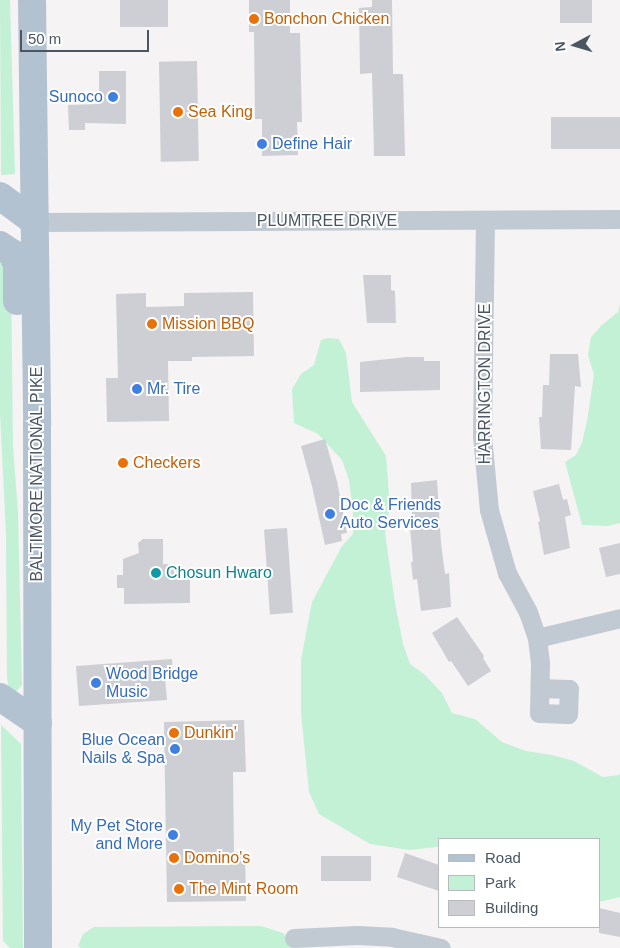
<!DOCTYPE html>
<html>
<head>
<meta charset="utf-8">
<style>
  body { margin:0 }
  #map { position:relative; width:620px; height:948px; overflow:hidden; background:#f5f3f3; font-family:Arial,sans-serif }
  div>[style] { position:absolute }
  .green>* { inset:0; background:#c3f1d5 }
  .building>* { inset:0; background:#cdcfd5; transform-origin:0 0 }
  .street>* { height:19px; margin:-9.5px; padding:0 9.5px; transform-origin:9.5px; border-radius:9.5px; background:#c1cad2 }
  .primary>* { height:28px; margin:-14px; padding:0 14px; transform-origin:14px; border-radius:14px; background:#b3c2d1 }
  .dots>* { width:14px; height:14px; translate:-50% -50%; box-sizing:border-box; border:2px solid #fff; border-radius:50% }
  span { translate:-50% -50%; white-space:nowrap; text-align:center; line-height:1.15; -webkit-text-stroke:4px #fff; paint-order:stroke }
  .food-label { font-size:16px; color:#c56008 }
  .left { translate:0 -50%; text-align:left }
  .shop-label { font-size:16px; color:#366cbe }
  .right { translate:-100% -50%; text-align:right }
  .street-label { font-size:16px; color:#4a5661 }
  .culture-label { font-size:16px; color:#0d838f }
  .legend { position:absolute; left:438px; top:838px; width:162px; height:90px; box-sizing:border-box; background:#fff; border:1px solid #b7bbc0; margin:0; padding:6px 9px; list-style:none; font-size:15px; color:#4a5661 }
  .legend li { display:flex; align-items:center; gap:10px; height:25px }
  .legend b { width:25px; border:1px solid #b7bbc0 }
  .north { position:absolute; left:550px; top:20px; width:50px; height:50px; -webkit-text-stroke:4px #fff; paint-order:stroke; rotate:264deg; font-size:14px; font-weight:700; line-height:20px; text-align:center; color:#4a5661 }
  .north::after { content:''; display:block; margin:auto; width:18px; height:22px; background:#4a5661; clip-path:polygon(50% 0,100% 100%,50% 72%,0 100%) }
  .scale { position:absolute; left:20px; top:30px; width:129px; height:22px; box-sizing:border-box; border:2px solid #4a5661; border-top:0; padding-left:6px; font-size:15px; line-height:18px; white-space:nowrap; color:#4a5661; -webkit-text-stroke:4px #fff; paint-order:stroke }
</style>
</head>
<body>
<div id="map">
  <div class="green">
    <div style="clip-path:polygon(0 0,10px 0,15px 174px,1px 175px)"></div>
    <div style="clip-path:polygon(0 257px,11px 271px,13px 446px,18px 512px,22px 685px,16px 692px,8px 687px,7px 676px,6px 534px,0 413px)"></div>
    <div style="clip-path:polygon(620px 304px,620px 523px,607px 526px,582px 525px,565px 462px,576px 455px,582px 443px,587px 421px,594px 375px,588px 355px,591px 337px,602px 325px,618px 312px)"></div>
    <div style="clip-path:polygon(328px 338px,339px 339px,346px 353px,352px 402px,386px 456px,390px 507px,385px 533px,395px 603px,403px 644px,410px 664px,424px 674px,442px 693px,452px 713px,475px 719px,502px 742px,526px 751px,552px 755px,574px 761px,603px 777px,619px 775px,620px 773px,620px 897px,599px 902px,599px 839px,439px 839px,439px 846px,436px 847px,410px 850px,370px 844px,319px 814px,309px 792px,301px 713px,301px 660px,312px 602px,342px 546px,353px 534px,353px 513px,349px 480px,342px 460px,318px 434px,294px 423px,292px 389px,301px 374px,314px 365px,321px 340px)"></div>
    <div style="clip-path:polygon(1px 725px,21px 744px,23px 948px,10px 948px,3px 941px)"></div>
    <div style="clip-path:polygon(261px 926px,283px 933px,293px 946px,299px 948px,81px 948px,78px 946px,83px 934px,94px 927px)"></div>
  </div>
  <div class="building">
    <div style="left:120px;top:0;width:48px;height:27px"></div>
    <div style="clip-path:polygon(249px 0,290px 0,290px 33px,300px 33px,302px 122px,297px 122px,298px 155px,262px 156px,262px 119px,255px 119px,254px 32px,249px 32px)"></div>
    <div style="clip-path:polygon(372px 0,392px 0,393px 74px,403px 74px,405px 156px,374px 156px,372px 73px,360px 74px,359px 8px,372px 7px)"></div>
    <div style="left:560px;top:0;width:32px;height:23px"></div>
    <div style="left:197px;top:61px;width:100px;height:38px;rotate:89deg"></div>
    <div style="clip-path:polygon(99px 71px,126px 71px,126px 124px,85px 123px,85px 130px,69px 130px,68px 105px,99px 104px)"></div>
    <div style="left:551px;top:117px;width:69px;height:32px"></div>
    <div style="clip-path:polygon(363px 275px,391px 275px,391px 290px,395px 291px,396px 323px,367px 323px)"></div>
    <div style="clip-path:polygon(253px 292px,254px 356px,192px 357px,192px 361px,168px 361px,169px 421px,107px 422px,106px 378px,118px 378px,116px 294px,146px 293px,146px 307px,184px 306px,184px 293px)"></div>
    <div style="clip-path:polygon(550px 354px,578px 354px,581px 387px,575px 386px,571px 450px,541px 449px,539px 417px,542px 417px,543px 385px,549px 385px)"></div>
    <div style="clip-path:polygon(407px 357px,424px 357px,424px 361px,440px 361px,440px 390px,360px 392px,360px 362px)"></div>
    <div style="clip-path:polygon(325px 439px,337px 481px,347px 533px,341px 534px,342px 541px,325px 545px,312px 486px,301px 446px)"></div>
    <div style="clip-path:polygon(437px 480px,441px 543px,445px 574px,449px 573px,451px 607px,421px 611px,417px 579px,413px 580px,411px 562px,413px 562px,409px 515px,412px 515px,411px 483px)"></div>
    <div style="clip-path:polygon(559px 484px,563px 500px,567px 499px,571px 515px,565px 517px,570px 548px,544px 555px,538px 522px,540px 521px,533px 491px)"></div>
    <div style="left:287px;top:528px;width:85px;height:23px;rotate:86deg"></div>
    <div style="clip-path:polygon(143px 539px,163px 539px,163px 564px,180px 565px,180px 571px,190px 571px,190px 603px,124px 604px,124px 588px,117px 588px,117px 575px,123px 575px,123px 559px,139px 553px,138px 543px)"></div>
    <div style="clip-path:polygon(620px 543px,620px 574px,606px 577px,599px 548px)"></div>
    <div style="clip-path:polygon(457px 617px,484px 656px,483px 658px,491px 671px,468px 686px,451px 661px,449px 662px,432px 633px)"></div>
    <div style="clip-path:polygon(172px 659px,173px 676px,165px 677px,167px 700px,79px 706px,76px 666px)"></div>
    <div style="clip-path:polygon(244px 720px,246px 772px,233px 772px,234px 852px,245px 852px,246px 901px,167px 902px,164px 722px)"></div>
    <div style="clip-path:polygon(405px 853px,439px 865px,439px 891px,397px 877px)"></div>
    <div style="left:321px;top:856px;width:50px;height:25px"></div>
    <div style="clip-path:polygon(599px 908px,620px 913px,620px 937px,599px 933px)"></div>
  </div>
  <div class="street">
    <div style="left:485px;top:220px;width:216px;rotate:90.8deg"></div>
    <div style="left:482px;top:436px;width:74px;rotate:84.6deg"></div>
    <div style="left:489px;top:510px;width:66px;rotate:74.1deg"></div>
    <div style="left:507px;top:573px;width:44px;rotate:61.7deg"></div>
    <div style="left:528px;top:612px;width:28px;rotate:71deg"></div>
    <div style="left:537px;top:638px;width:24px;rotate:83deg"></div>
    <div style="left:540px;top:662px;width:51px;rotate:91.1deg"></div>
    <div style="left:539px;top:713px;width:29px;rotate:2deg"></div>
    <div style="left:568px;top:714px;width:25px;rotate:-88deg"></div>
    <div style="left:569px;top:689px;width:29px;rotate:-178deg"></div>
    <div style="left:35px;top:222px;width:585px;rotate:-0.29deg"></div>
    <div style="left:537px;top:638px;width:85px;rotate:-13.5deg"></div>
    <div style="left:294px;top:938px;width:63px;rotate:-2.7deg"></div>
    <div style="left:357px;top:935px;width:35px;rotate:3deg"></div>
    <div style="left:392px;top:937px;width:50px;rotate:12.7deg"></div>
  </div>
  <div class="primary">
    <div style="left:32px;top:0;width:425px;rotate:89.3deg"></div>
    <div style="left:37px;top:425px;width:523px;rotate:89.89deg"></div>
    <div style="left:0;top:196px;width:44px;rotate:36.6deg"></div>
    <div style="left:0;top:245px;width:14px;rotate:34deg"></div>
    <div style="left:12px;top:253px;width:13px;rotate:67deg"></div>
    <div style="left:17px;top:265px;width:36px;rotate:90deg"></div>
    <div style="left:0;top:697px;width:46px;rotate:34.4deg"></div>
  </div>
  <div class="dots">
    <div style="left:254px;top:19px;background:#e8710a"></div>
    <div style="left:113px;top:97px;background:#3f7fe0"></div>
    <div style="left:178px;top:112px;background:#e8710a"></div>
    <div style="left:262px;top:144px;background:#3f7fe0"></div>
    <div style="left:152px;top:324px;background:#e8710a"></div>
    <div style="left:137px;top:389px;background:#3f7fe0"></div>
    <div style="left:123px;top:463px;background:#e8710a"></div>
    <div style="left:330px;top:514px;background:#3f7fe0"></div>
    <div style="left:156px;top:573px;background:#0f9aa8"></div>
    <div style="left:96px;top:683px;background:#3f7fe0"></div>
    <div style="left:174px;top:733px;background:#e8710a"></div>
    <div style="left:175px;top:749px;background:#3f7fe0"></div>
    <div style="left:173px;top:835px;background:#3f7fe0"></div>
    <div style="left:174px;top:858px;background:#e8710a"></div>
    <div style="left:179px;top:889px;background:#e8710a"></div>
  </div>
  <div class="food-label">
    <span class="left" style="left:264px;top:19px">Bonchon Chicken</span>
    <span class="left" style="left:188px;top:112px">Sea King</span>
    <span class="left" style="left:162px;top:324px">Mission BBQ</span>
    <span class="left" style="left:133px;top:463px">Checkers</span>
    <span class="left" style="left:184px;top:733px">Dunkin'</span>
    <span class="left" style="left:184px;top:858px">Domino's</span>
    <span class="left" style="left:189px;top:889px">The Mint Room</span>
  </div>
  <div class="shop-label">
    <span class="right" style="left:103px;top:97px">Sunoco</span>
    <span class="left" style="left:272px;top:144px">Define Hair</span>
    <span class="left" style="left:147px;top:389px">Mr. Tire</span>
    <span class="left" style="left:340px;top:514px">Doc &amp; Friends<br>Auto Services</span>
    <span class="left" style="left:106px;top:683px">Wood Bridge<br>Music</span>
    <span class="right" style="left:165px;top:749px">Blue Ocean<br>Nails &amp; Spa</span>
    <span class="right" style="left:163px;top:835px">My Pet Store<br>and More</span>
  </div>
  <div class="street-label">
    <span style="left:327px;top:221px">PLUMTREE DRIVE</span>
    <span style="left:485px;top:384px;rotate:-90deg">HARRINGTON DRIVE</span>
    <span style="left:37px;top:474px;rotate:-90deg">BALTIMORE NATIONAL PIKE</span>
  </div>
  <div class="culture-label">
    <span class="left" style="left:166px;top:573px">Chosun Hwaro</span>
  </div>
  <ul class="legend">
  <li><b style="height:6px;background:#b3c2d1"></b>Road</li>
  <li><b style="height:14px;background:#c3f1d5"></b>Park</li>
  <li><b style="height:14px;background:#cdcfd5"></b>Building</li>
  </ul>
  <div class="north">N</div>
  <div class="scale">50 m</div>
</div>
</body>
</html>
